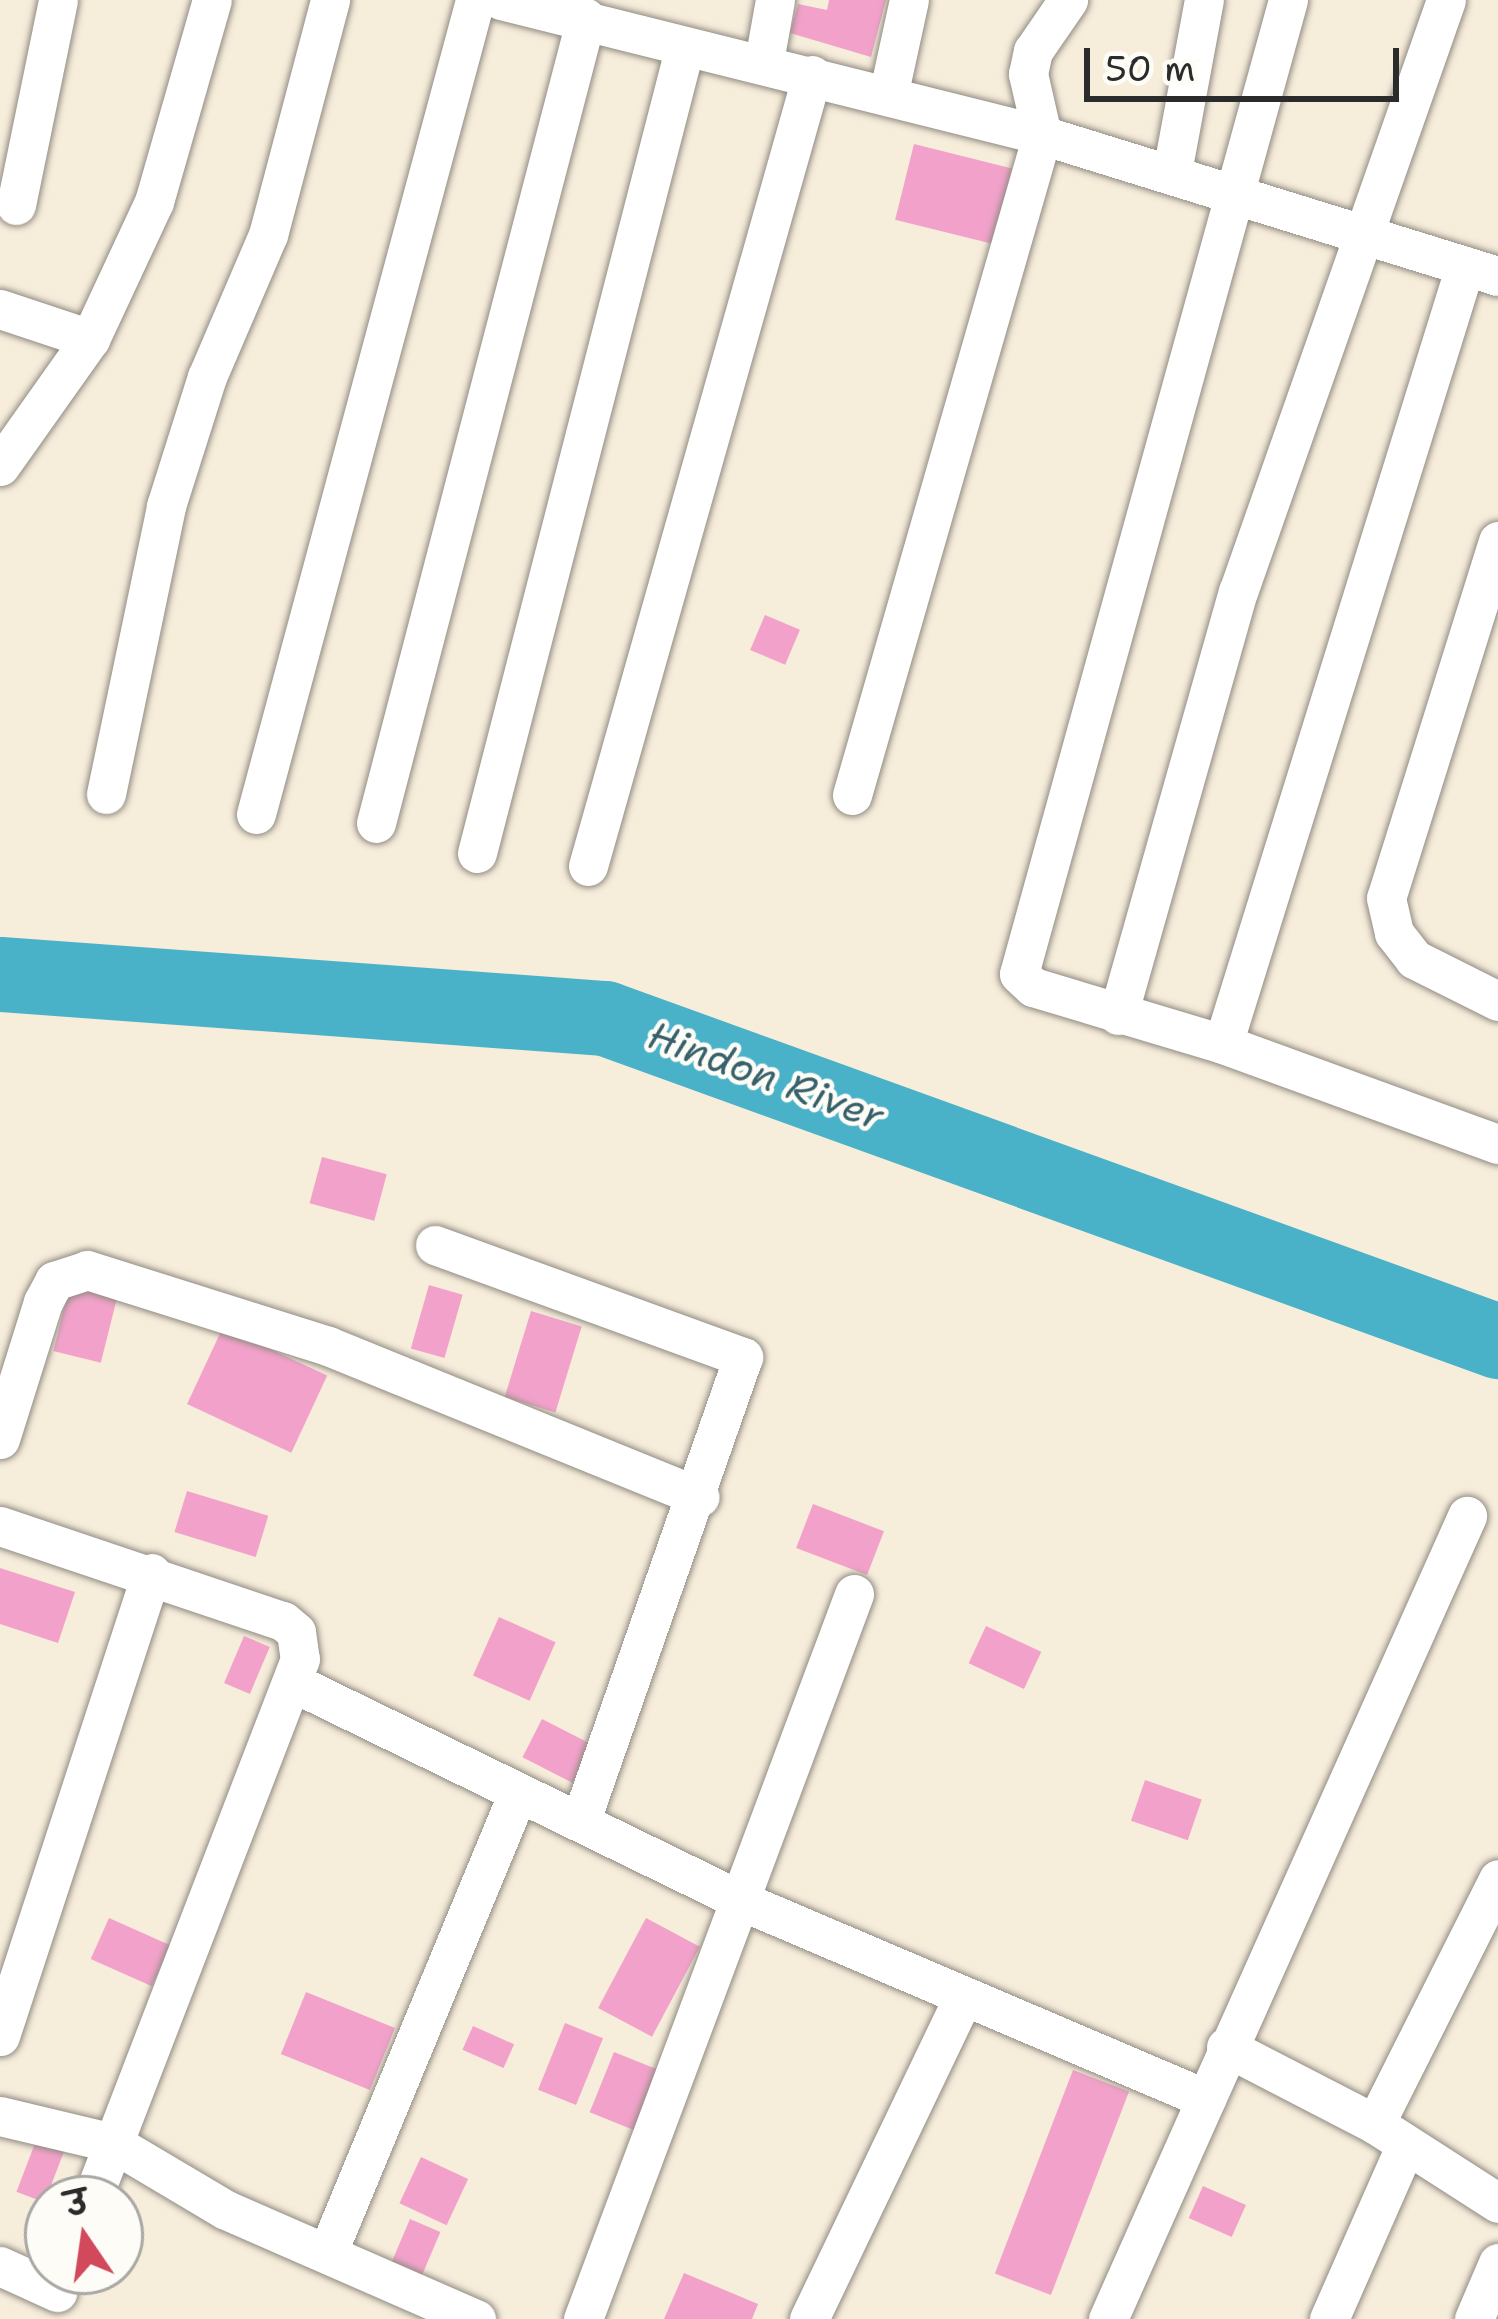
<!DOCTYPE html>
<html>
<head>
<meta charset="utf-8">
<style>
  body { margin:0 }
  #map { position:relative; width:1498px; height:2319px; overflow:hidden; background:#f7eddb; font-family:"Shantell Sans","Playpen Sans Deva",sans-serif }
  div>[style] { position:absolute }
  .river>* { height:75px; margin:-37.5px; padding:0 37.5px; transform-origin:37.5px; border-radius:37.5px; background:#4ab2c8 }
  .building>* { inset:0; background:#f2a2ca; transform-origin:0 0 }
  .roads { filter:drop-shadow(0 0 3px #918c83) drop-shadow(0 0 3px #918c83) }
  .minor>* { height:39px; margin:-19.5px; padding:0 19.5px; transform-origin:19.5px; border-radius:19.5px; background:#fff }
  span { translate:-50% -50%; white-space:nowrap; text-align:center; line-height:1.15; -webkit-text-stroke:9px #fdfcf7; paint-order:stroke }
  .water-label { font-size:39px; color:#37616a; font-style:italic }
  .north { position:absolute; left:24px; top:2175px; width:120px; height:120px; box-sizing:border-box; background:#fdfcf7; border:3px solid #a9a8a5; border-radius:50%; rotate:347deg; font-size:33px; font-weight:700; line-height:48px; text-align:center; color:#2b2b2b }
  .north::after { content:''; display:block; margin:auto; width:42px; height:54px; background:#d1495b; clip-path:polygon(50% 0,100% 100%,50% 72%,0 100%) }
  .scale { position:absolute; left:1084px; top:48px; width:315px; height:54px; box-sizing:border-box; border:6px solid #2b2b2b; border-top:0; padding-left:15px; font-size:36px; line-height:42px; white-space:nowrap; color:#2b2b2b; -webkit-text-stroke:9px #fdfcf7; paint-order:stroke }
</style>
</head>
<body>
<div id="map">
  <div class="river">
    <div style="left:0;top:974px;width:607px;rotate:4.16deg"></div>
    <div style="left:605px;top:1018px;width:950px;rotate:19.89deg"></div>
  </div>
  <div class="building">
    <div style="clip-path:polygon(829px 0,886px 0,871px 57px,790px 33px,798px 4px,827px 10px)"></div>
    <div style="left:914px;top:144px;width:101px;height:78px;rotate:14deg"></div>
    <div style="left:765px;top:615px;width:38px;height:38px;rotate:23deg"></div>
    <div style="left:322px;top:1157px;width:67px;height:48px;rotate:15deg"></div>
    <div style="left:70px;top:1284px;width:49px;height:69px;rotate:14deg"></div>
    <div style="left:429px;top:1285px;width:35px;height:66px;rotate:16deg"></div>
    <div style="left:531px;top:1311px;width:53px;height:90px;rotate:17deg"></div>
    <div style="left:223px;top:1327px;width:115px;height:85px;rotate:25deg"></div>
    <div style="left:187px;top:1491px;width:85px;height:43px;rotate:17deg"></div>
    <div style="left:813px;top:1504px;width:76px;height:47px;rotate:21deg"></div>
    <div style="clip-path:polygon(0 1568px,75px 1592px,58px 1643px,0 1624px)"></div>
    <div style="left:499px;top:1617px;width:62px;height:64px;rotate:24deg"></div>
    <div style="left:986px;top:1626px;width:61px;height:41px;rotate:25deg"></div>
    <div style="left:244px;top:1636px;width:28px;height:51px;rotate:23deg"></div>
    <div style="left:542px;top:1719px;width:62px;height:43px;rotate:27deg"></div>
    <div style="left:1145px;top:1780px;width:60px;height:43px;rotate:19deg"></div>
    <div style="left:109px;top:1918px;width:67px;height:45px;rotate:24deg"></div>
    <div style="left:646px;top:1918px;width:61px;height:102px;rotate:28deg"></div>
    <div style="left:306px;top:1992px;width:96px;height:67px;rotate:22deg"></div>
    <div style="left:565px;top:2023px;width:41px;height:72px;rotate:22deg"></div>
    <div style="left:473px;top:2026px;width:45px;height:26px;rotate:24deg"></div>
    <div style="left:614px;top:2052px;width:57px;height:65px;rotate:22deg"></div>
    <div style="left:1073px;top:2070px;width:60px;height:218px;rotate:21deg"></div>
    <div style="left:39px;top:2133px;width:30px;height:63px;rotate:21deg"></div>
    <div style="left:421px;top:2157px;width:52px;height:51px;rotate:25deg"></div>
    <div style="left:1203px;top:2186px;width:47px;height:35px;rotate:24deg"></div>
    <div style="left:410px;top:2219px;width:33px;height:56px;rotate:23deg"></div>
    <div style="clip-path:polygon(684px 2273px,758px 2304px,752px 2319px,664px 2319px)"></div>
  </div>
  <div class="roads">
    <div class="minor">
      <div style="left:501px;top:0;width:558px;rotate:14.01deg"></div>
      <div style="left:1042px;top:135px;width:477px;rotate:17.2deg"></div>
      <div style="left:1288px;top:0;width:1010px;rotate:105.44deg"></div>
      <div style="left:1019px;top:974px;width:19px;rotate:43deg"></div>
      <div style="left:1033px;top:987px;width:198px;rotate:16.7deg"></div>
      <div style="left:1223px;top:1044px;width:293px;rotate:20deg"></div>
      <div style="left:764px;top:61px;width:62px;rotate:-79.8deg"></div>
      <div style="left:888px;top:96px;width:98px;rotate:-77.7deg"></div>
      <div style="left:1172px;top:172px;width:175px;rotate:-79.5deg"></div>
      <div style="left:16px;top:205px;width:209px;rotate:-78.4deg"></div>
      <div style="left:0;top:309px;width:95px;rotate:18.4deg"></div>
      <div style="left:0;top:466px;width:156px;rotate:-54.7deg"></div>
      <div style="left:90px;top:339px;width:151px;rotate:-65deg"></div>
      <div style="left:154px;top:202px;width:210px;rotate:-74deg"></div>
      <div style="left:1498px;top:541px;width:374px;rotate:107.4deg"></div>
      <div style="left:1386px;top:898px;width:36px;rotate:77deg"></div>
      <div style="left:1394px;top:933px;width:33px;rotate:52deg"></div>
      <div style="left:1414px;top:959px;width:94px;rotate:26.6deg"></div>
      <div style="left:106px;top:794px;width:294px;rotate:-78.2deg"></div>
      <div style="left:166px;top:506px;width:135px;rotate:-72.4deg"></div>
      <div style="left:207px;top:377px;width:155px;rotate:-66.8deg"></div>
      <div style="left:268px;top:235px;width:243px;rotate:-75.2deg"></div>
      <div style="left:852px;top:795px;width:687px;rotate:-73.94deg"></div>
      <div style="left:1042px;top:135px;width:63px;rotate:-102.9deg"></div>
      <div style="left:1028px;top:74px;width:24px;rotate:-78deg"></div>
      <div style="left:1033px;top:51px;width:62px;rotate:-55.5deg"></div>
      <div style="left:256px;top:814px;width:843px;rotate:-74.94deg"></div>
      <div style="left:376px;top:823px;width:832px;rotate:-75.38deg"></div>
      <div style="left:477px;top:853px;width:833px;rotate:-75.55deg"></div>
      <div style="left:588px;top:866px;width:822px;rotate:-74.19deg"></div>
      <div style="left:1118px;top:1015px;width:440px;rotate:-74.2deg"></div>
      <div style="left:1238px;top:592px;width:627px;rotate:-70.64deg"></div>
      <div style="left:1223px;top:1044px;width:815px;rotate:-72.72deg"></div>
      <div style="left:435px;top:1245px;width:328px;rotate:20deg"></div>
      <div style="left:743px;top:1357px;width:487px;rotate:109.3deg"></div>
      <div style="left:0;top:1439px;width:144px;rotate:-72.6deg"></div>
      <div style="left:43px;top:1302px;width:24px;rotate:-62deg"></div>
      <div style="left:54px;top:1281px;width:35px;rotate:-18deg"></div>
      <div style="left:87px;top:1270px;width:253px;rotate:17.5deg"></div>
      <div style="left:328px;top:1346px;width:401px;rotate:22.1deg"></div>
      <div style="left:0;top:1526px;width:299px;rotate:18.6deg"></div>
      <div style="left:283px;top:1621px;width:17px;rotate:40deg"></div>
      <div style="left:296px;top:1632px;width:27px;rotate:82deg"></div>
      <div style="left:300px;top:1659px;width:579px;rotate:111.07deg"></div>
      <div style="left:294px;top:1683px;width:500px;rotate:25.95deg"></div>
      <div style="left:744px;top:1902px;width:502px;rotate:23.09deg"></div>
      <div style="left:1206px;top:2099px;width:639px;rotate:-65.88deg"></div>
      <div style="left:0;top:2036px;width:487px;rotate:-71.9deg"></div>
      <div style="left:1226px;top:2047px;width:168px;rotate:27.3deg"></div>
      <div style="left:1375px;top:2124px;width:146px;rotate:32.7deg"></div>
      <div style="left:0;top:2116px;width:116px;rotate:13.4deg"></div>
      <div style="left:113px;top:2143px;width:131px;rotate:30.7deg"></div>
      <div style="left:226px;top:2210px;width:273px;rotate:23.6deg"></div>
      <div style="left:1375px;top:2124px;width:274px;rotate:-63.3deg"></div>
      <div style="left:329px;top:2249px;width:494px;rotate:-67.5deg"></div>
      <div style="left:0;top:2266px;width:63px;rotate:24.5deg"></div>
      <div style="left:583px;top:2319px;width:774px;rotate:-69.5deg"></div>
      <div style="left:809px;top:2319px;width:354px;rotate:-64.4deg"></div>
      <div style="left:1108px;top:2319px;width:241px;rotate:-66deg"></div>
      <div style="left:1329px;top:2319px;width:186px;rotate:-66.2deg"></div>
      <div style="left:1474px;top:2319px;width:61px;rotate:-66.8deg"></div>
    </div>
  </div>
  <div class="water-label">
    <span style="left:766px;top:1076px;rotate:20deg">Hindon River</span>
  </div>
  <div class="north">उ</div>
  <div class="scale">50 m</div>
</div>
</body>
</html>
